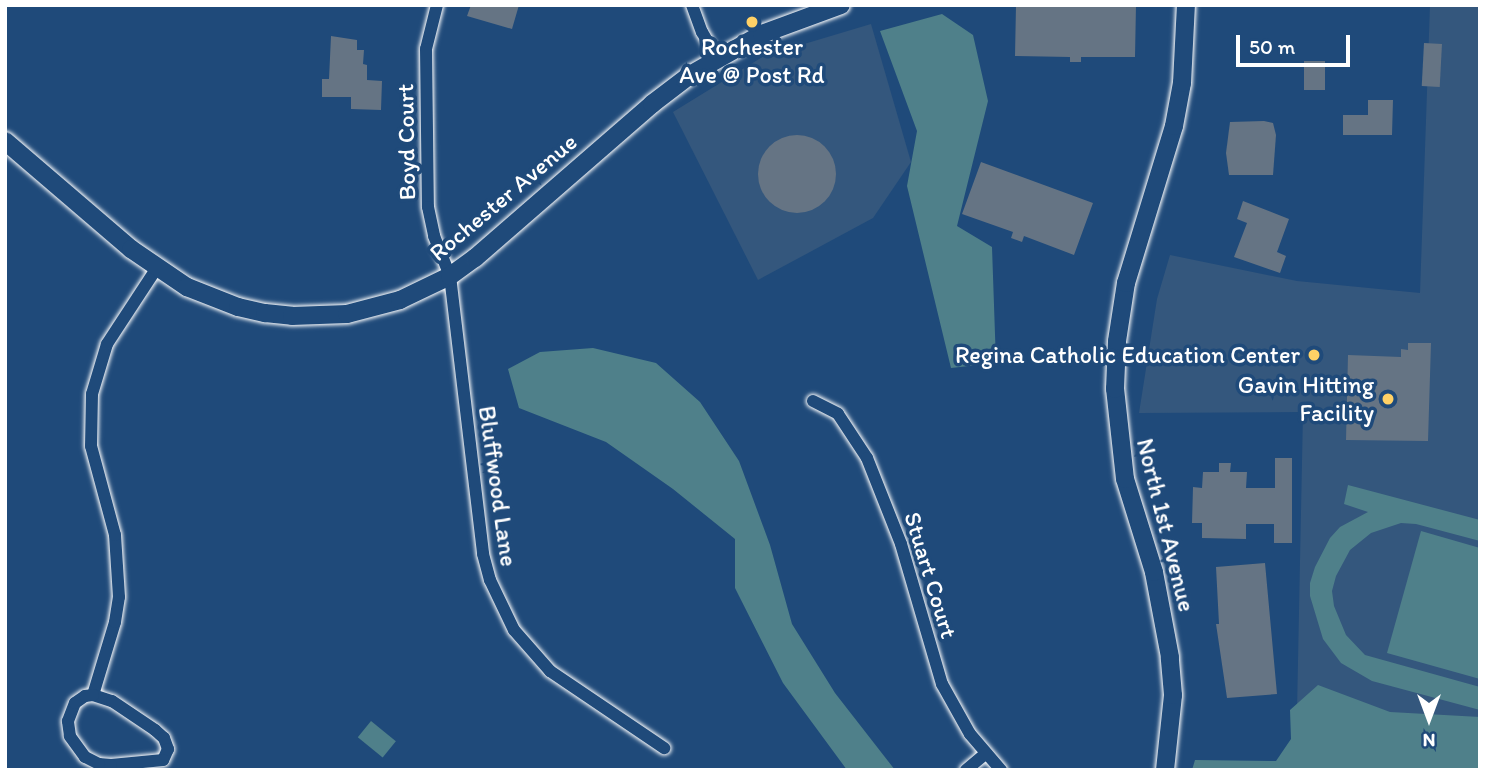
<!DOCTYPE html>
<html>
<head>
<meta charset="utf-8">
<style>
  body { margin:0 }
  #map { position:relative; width:1485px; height:775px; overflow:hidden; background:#1f4a7a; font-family:Itim,sans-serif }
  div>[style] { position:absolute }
  .built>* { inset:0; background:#34577d }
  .green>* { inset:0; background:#4f808a; transform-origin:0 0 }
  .building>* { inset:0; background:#657484; transform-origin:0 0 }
  .round { border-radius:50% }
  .roads { filter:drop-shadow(0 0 2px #fff) drop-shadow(0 0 2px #fff) }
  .street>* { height:12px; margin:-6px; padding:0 6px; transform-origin:6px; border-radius:6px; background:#1f4a7a }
  .secondary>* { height:18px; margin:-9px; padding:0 9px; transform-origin:9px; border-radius:9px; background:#1f4a7a }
  .dots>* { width:19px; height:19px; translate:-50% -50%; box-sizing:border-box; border:4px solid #1f4a7a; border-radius:50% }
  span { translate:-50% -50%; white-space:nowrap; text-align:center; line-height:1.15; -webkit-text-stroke:7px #1f4a7a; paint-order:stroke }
  .poi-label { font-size:24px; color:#fff }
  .right { translate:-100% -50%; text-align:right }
  .street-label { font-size:24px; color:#fff }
  .frame { position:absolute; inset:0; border:7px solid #fff; pointer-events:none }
  .north { position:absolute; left:1394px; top:684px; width:70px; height:70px; -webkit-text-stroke:5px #1f4a7a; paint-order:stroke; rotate:180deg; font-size:19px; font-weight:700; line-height:28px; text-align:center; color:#fff }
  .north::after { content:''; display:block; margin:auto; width:24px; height:32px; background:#fff; clip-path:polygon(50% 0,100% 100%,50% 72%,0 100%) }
  .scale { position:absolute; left:1236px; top:35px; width:114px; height:32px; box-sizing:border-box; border:4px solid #fff; border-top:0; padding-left:9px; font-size:21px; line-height:24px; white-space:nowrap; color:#fff; -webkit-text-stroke:5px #1f4a7a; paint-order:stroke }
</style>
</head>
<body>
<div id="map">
  <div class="built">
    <div style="clip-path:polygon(1430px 5px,1480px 5px,1480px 760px,1296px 761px,1303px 412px,1139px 413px,1157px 299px,1170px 255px,1297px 281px,1420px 293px)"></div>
    <div style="clip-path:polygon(871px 24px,911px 162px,873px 218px,758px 280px,673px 112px,764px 56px)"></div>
  </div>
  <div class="green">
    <div style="clip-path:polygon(942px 14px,973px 35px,988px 101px,957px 226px,992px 247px,996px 363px,951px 368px,907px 186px,917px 131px,880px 31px)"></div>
    <div style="clip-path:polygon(593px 348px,656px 363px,700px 402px,739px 461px,770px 545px,792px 624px,835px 693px,895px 770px,847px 770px,783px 683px,735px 588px,735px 539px,673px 489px,606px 442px,519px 408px,508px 369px,540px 352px)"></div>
    <div style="clip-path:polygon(1348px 485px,1480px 520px,1480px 541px,1416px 524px,1401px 523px,1371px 533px,1350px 550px,1336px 576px,1332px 591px,1334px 606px,1346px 635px,1365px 655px,1480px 687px,1480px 710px,1372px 681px,1341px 663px,1323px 639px,1310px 596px,1310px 583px,1315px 567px,1330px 538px,1340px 527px,1368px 512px,1344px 504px)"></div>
    <div style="clip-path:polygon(1421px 531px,1480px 548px,1480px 679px,1387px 653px)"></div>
    <div style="clip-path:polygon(1318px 685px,1390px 712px,1480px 717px,1480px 770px,1192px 770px,1195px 760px,1276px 761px,1291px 739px,1290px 710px)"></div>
    <div style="left:371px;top:721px;width:32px;height:21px;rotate:39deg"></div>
  </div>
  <div class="building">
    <div style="clip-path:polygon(471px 5px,519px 5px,512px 29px,467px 16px)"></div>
    <div style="clip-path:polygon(1016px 5px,1136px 5px,1135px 57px,1081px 57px,1081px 62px,1070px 62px,1070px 57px,1015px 56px)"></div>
    <div style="clip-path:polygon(331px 36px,357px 40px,357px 50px,364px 50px,363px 64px,367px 65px,367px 80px,382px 81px,381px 110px,351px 109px,351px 97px,322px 97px,322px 79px,329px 79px)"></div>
    <div style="left:1424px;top:43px;width:18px;height:43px;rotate:3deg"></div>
    <div style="left:1304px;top:61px;width:21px;height:29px"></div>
    <div style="clip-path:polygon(1368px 100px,1393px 100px,1392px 135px,1343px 135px,1343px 115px,1368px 115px)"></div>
    <div style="clip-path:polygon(1264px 121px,1273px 123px,1276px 135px,1273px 175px,1229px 175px,1226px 153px,1230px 122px)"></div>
    <div class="round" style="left:758px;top:135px;width:78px;height:78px"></div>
    <div style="clip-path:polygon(981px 162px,1093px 203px,1074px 255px,1024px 236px,1022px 242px,1011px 238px,1013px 232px,962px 214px)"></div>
    <div style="clip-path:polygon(1243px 201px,1289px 219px,1277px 252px,1286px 256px,1280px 273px,1234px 257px,1247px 223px,1237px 219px)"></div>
    <div style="clip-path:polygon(1408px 343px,1431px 343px,1428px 441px,1346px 440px,1348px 355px,1401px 357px,1401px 349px,1408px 350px)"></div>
    <div style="clip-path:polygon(1275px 458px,1292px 458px,1292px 543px,1274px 543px,1274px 524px,1246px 524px,1246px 539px,1202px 538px,1202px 523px,1192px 523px,1193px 487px,1202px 488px,1203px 472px,1219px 472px,1219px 463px,1231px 463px,1230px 472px,1247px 472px,1246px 488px,1275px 488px)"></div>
    <div style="clip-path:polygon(1265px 563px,1277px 694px,1227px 698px,1216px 624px,1219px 624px,1216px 567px)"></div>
  </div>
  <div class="roads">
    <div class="street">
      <div style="left:437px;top:5px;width:45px;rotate:104deg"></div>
      <div style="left:426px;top:49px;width:158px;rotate:89.3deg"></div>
      <div style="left:428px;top:207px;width:30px;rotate:78deg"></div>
      <div style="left:434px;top:236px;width:43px;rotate:68.2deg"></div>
      <div style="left:450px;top:276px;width:280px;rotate:83.2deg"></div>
      <div style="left:483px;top:554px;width:27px;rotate:75deg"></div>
      <div style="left:490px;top:580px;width:55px;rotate:64.4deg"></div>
      <div style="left:514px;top:630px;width:55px;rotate:48.7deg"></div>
      <div style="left:550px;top:671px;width:138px;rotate:34deg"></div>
      <div style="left:692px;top:5px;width:29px;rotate:70deg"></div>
      <div style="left:702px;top:32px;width:30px;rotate:60deg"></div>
      <div style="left:813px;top:401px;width:28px;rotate:27deg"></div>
      <div style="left:838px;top:414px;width:53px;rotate:56.6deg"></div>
      <div style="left:867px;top:458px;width:92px;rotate:68.4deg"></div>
      <div style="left:901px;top:544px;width:146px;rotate:73.7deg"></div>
      <div style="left:942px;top:684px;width:57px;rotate:60.8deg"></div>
      <div style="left:970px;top:734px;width:48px;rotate:49.3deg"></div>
      <div style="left:93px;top:695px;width:76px;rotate:-73.2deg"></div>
      <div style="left:115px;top:622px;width:25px;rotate:-81deg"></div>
      <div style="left:119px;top:597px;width:62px;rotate:-93.7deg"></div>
      <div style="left:115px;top:535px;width:92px;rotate:-105.1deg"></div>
      <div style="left:91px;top:446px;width:52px;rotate:-88.9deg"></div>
      <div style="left:92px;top:394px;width:52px;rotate:-73.3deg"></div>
      <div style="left:107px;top:344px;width:90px;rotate:-56.8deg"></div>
      <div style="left:93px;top:695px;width:20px;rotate:18deg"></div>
      <div style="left:112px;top:701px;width:52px;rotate:34deg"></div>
      <div style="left:155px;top:730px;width:12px;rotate:42deg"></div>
      <div style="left:164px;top:738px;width:12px;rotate:70deg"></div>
      <div style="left:168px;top:749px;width:12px;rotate:114deg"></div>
      <div style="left:163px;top:760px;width:52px;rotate:174.5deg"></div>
      <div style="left:111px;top:765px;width:12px;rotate:-175deg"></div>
      <div style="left:99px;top:764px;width:16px;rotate:-153deg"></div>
      <div style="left:85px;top:757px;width:26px;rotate:-126deg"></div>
      <div style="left:70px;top:736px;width:15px;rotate:-98deg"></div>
      <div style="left:68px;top:721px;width:19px;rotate:-69deg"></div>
      <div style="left:75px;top:703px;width:12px;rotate:-35deg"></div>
      <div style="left:85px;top:696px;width:8px;rotate:-7deg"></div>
      <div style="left:966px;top:770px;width:26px;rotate:-40deg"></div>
    </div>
    <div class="secondary">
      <div style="left:5px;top:141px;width:166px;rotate:40.6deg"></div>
      <div style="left:131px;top:249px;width:68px;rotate:34.2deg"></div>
      <div style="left:187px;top:287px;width:55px;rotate:21.4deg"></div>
      <div style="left:238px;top:307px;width:28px;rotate:13deg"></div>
      <div style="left:265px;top:313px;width:27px;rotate:6deg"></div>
      <div style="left:292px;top:316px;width:55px;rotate:-2.1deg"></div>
      <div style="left:347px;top:314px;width:55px;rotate:-14.8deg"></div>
      <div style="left:400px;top:300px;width:55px;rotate:-25.6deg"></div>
      <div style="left:450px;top:276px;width:31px;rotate:-36deg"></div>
      <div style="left:475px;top:258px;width:235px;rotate:-41deg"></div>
      <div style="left:652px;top:104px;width:48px;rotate:-37.3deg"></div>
      <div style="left:690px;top:75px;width:83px;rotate:-29.7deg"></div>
      <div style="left:762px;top:34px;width:84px;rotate:-20.2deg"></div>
      <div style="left:1165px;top:770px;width:75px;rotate:-83.9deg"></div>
      <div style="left:1173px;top:695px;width:38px;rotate:-95deg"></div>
      <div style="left:1170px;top:657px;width:86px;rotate:-100.7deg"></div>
      <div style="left:1154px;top:572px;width:97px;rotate:-107.3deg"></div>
      <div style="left:1125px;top:479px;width:91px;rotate:-96.3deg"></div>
      <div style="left:1115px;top:389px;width:48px;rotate:-87.6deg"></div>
      <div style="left:1117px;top:341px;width:59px;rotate:-81.2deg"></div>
      <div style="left:1126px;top:283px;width:164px;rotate:-73deg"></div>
      <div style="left:1174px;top:126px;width:44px;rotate:-79.5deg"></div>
      <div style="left:1182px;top:83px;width:78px;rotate:-87.1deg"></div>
    </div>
  </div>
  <div class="dots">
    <div style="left:752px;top:22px;background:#ffd166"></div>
    <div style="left:1314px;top:355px;background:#ffd166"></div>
    <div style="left:1388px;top:399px;background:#ffd166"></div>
  </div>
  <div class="poi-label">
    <span style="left:752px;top:61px">Rochester<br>Ave @ Post Rd</span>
    <span class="right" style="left:1300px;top:355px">Regina Catholic Education Center</span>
    <span class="right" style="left:1374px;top:399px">Gavin Hitting<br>Facility</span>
  </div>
  <div class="street-label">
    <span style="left:406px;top:142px;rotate:-91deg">Boyd Court</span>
    <span style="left:503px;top:197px;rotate:-40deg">Rochester Avenue</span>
    <span style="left:498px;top:486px;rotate:82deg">Bluffwood Lane</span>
    <span style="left:1166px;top:525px;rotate:76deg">North 1st Avenue</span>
    <span style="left:931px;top:575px;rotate:73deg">Stuart Court</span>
  </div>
  <div class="frame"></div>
  <div class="north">N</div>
  <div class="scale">50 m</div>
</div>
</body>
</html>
